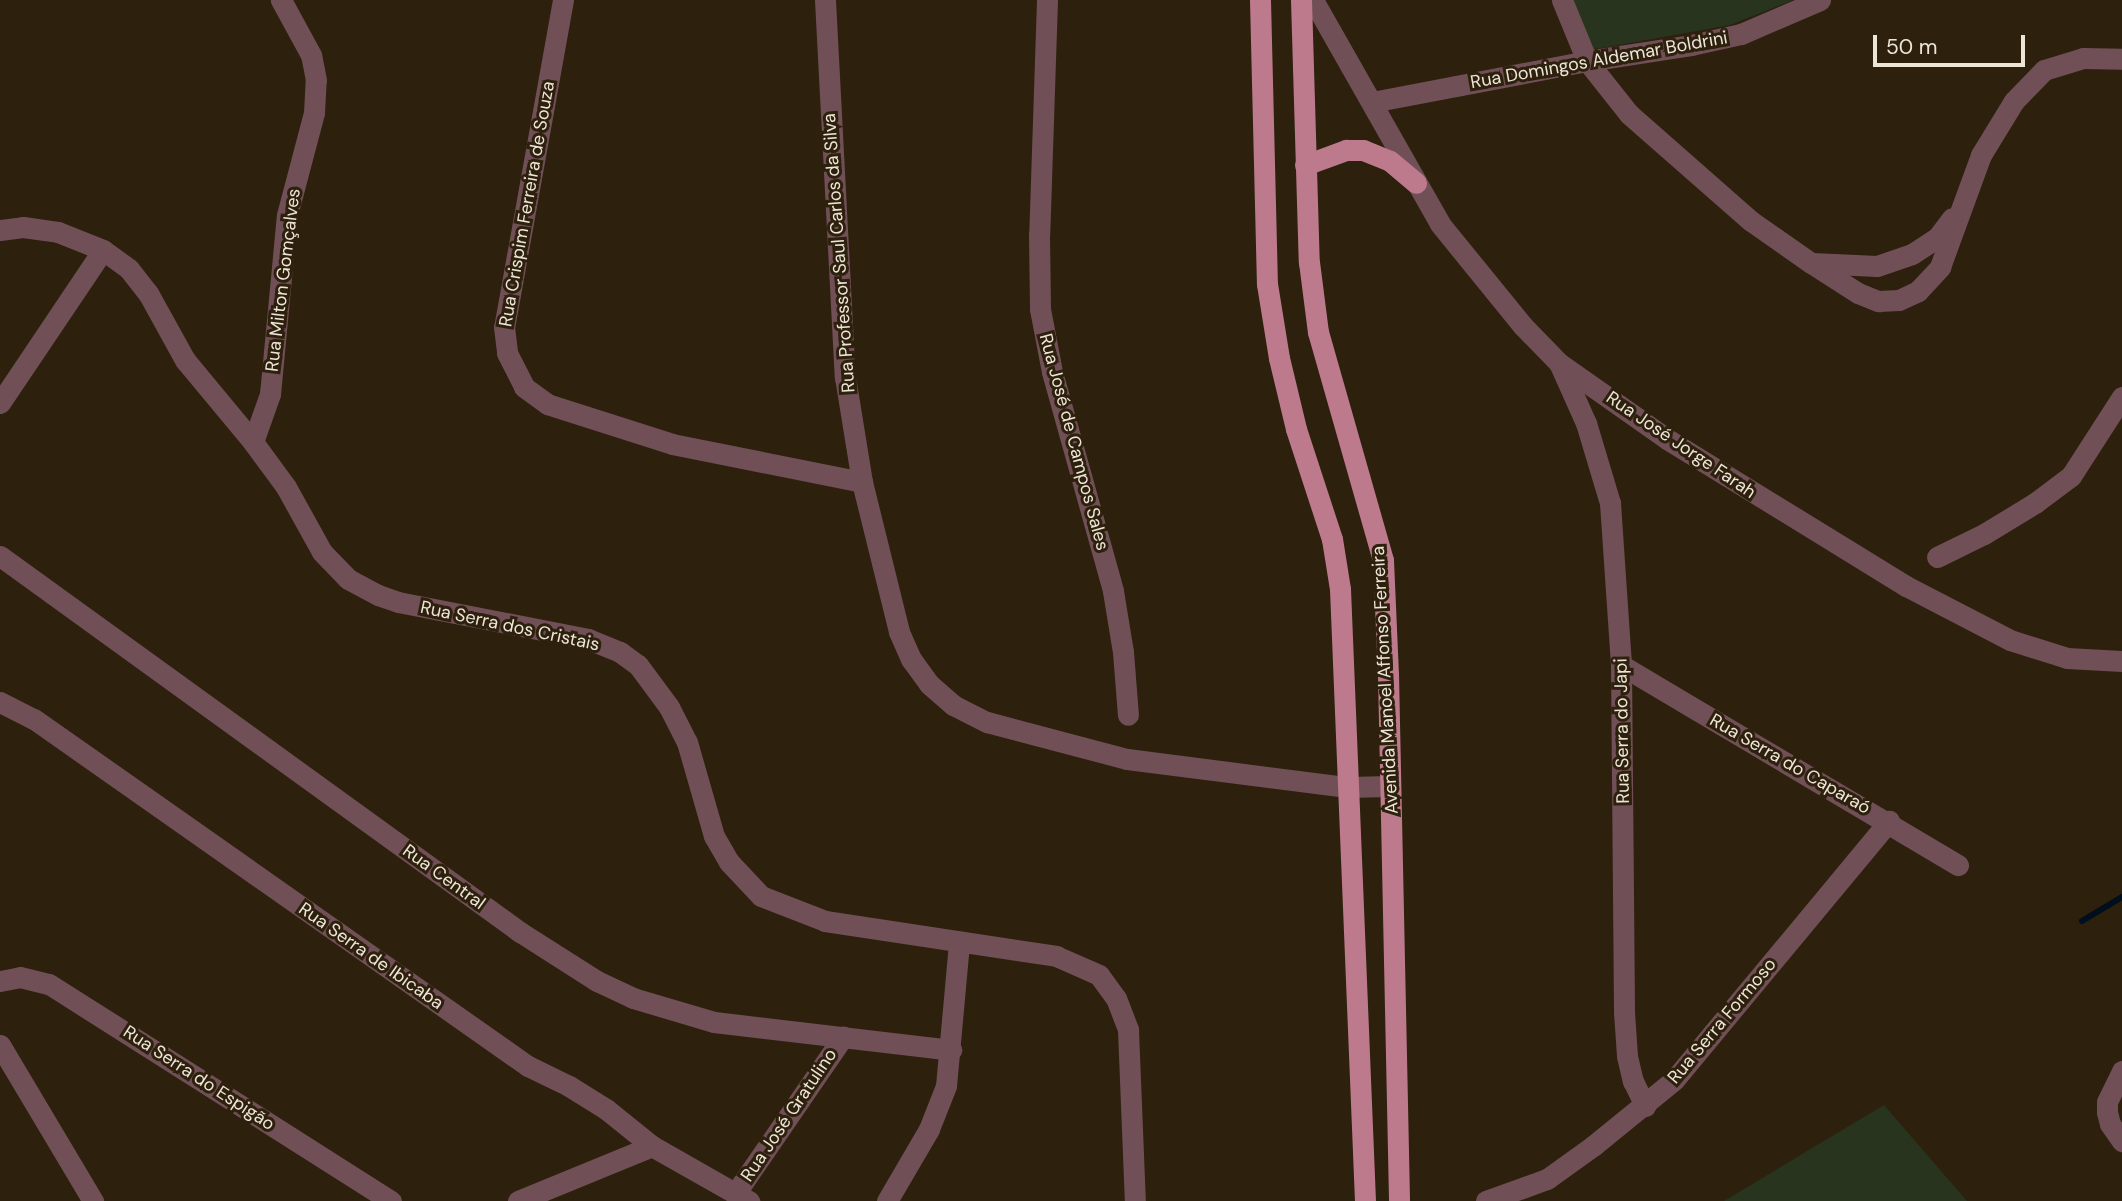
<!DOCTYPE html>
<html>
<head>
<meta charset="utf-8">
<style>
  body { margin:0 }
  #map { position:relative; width:2122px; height:1201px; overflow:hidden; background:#2d200c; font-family:"DM Sans",sans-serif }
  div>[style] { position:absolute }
  .green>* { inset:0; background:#29341e }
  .stream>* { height:6px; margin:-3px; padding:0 3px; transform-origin:3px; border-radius:3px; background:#000e1d }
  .minor>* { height:21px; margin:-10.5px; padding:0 10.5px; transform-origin:10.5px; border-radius:10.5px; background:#704f57 }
  .major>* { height:21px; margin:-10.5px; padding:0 10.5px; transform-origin:10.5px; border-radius:10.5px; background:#bd7a8c }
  span { translate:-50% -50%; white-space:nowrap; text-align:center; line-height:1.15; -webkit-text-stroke:6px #2d200c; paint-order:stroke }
  .street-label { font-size:18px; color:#eee5d9 }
  .scale { position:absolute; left:1873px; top:35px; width:152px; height:32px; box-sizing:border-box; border:4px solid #eee5d9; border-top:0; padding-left:9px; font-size:21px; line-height:24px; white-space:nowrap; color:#eee5d9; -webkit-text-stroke:5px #2d200c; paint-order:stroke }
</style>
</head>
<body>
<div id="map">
  <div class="green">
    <div style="clip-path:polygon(1572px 0,1793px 0,1730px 25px,1591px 50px)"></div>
    <div style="clip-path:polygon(1884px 1105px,1967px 1201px,1724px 1201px)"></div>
  </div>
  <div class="stream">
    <div style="left:2082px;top:921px;width:47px;rotate:-31deg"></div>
  </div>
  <div class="minor">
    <div style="left:563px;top:0;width:332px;rotate:100.2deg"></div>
    <div style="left:504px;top:327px;width:26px;rotate:83deg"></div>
    <div style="left:507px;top:353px;width:38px;rotate:63deg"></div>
    <div style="left:524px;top:387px;width:29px;rotate:36deg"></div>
    <div style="left:547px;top:404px;width:131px;rotate:17.7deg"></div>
    <div style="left:672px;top:444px;width:194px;rotate:11.3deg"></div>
    <div style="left:825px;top:0;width:378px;rotate:87deg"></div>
    <div style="left:845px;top:377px;width:106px;rotate:80.8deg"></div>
    <div style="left:862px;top:482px;width:154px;rotate:76.1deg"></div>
    <div style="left:899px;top:632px;width:30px;rotate:66deg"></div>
    <div style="left:911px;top:659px;width:31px;rotate:54deg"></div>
    <div style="left:929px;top:684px;width:32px;rotate:41deg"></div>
    <div style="left:953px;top:705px;width:38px;rotate:27deg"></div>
    <div style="left:987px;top:722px;width:145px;rotate:14.8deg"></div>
    <div style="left:1127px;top:759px;width:222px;rotate:7.3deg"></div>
    <div style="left:1347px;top:787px;width:43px;rotate:-1.3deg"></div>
    <div style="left:1047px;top:0;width:235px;rotate:91.9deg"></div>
    <div style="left:1039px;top:235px;width:74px;rotate:89.2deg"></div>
    <div style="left:1040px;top:309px;width:64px;rotate:79.2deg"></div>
    <div style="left:1052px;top:372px;width:227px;rotate:74.4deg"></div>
    <div style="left:1113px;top:591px;width:62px;rotate:80.7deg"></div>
    <div style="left:1123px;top:652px;width:63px;rotate:85.5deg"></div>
    <div style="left:1313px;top:0;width:257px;rotate:60.4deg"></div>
    <div style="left:1440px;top:224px;width:132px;rotate:50.9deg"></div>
    <div style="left:1523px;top:326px;width:52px;rotate:45.8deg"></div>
    <div style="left:1559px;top:363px;width:132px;rotate:35.1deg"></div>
    <div style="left:1667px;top:439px;width:281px;rotate:31.6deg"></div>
    <div style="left:1906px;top:586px;width:117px;rotate:27.4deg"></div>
    <div style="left:2010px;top:640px;width:60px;rotate:17.5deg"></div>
    <div style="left:2067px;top:658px;width:55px;rotate:3.1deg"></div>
    <div style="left:1562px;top:0;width:66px;rotate:67.7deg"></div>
    <div style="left:1587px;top:61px;width:68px;rotate:51.6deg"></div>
    <div style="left:1629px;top:114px;width:162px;rotate:41.3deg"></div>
    <div style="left:1751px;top:221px;width:73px;rotate:35deg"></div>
    <div style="left:1811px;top:263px;width:56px;rotate:32.6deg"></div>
    <div style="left:1858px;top:293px;width:22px;rotate:22deg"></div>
    <div style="left:1878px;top:301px;width:21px;rotate:-3deg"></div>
    <div style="left:1899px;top:300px;width:21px;rotate:-25deg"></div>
    <div style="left:1918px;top:291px;width:33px;rotate:-47deg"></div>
    <div style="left:1940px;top:267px;width:119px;rotate:-69.9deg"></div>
    <div style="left:1981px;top:155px;width:63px;rotate:-58.6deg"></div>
    <div style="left:2014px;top:101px;width:43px;rotate:-45.9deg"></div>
    <div style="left:2044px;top:70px;width:41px;rotate:-17.1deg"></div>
    <div style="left:2083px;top:58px;width:39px;rotate:1deg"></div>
    <div style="left:1372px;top:102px;width:219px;rotate:-10.8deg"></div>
    <div style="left:1587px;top:61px;width:105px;rotate:-8.7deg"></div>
    <div style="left:1691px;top:45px;width:51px;rotate:-12.4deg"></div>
    <div style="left:1741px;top:34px;width:86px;rotate:-23.3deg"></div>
    <div style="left:0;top:230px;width:23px;rotate:-7deg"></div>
    <div style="left:23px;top:227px;width:35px;rotate:8deg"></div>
    <div style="left:58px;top:232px;width:48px;rotate:21.8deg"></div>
    <div style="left:103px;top:250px;width:32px;rotate:36deg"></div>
    <div style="left:129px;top:269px;width:31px;rotate:52deg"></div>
    <div style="left:148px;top:293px;width:77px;rotate:61.1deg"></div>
    <div style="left:185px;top:360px;width:107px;rotate:50.3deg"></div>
    <div style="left:253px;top:442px;width:56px;rotate:53.7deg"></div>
    <div style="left:286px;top:487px;width:74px;rotate:61deg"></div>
    <div style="left:322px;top:552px;width:37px;rotate:46deg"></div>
    <div style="left:348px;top:579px;width:34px;rotate:28deg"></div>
    <div style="left:378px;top:595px;width:21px;rotate:19deg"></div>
    <div style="left:398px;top:602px;width:194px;rotate:11deg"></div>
    <div style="left:588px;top:639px;width:35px;rotate:22deg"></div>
    <div style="left:620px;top:652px;width:22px;rotate:36deg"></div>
    <div style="left:638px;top:665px;width:52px;rotate:53.6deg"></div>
    <div style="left:669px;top:707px;width:39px;rotate:63deg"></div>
    <div style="left:687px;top:742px;width:98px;rotate:74deg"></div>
    <div style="left:714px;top:836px;width:30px;rotate:60deg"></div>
    <div style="left:729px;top:862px;width:47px;rotate:46.7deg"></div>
    <div style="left:761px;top:896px;width:69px;rotate:21.3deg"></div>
    <div style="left:825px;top:921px;width:234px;rotate:8.6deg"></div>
    <div style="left:1056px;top:956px;width:47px;rotate:23.8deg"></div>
    <div style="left:1099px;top:975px;width:29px;rotate:54deg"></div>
    <div style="left:1116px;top:998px;width:34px;rotate:69deg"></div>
    <div style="left:1128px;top:1030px;width:171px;rotate:87.7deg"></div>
    <div style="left:1812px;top:263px;width:65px;rotate:2.6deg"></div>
    <div style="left:1877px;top:266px;width:37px;rotate:-19deg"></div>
    <div style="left:1912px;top:254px;width:30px;rotate:-33deg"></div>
    <div style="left:1937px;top:238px;width:25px;rotate:-53deg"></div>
    <div style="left:1560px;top:365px;width:64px;rotate:65.9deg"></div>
    <div style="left:1586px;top:423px;width:84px;rotate:73.3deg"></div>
    <div style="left:1610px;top:503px;width:162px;rotate:86.1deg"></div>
    <div style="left:1621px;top:665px;width:347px;rotate:89.5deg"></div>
    <div style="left:1624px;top:1012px;width:44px;rotate:86.1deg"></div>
    <div style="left:1627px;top:1056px;width:26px;rotate:77deg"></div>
    <div style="left:1633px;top:1081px;width:28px;rotate:64deg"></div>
    <div style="left:0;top:403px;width:184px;rotate:-56.1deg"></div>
    <div style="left:253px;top:442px;width:51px;rotate:-70.5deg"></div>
    <div style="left:270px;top:394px;width:180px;rotate:-84.6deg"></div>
    <div style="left:287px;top:215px;width:106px;rotate:-75.2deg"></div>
    <div style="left:314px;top:113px;width:33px;rotate:-87deg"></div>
    <div style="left:316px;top:80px;width:25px;rotate:-101deg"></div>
    <div style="left:311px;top:55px;width:63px;rotate:-118.6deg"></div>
    <div style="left:0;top:556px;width:642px;rotate:35.87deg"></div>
    <div style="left:520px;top:932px;width:91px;rotate:32.5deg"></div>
    <div style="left:597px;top:981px;width:40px;rotate:25deg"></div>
    <div style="left:633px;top:998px;width:84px;rotate:16.5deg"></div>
    <div style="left:714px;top:1022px;width:239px;rotate:6.7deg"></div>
    <div style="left:1937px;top:557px;width:52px;rotate:-26.1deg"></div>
    <div style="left:1984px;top:534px;width:60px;rotate:-31.3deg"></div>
    <div style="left:2035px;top:503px;width:45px;rotate:-36.9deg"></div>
    <div style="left:2071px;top:476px;width:94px;rotate:-57.2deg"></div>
    <div style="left:1621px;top:665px;width:392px;rotate:30.7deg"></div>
    <div style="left:0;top:702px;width:38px;rotate:27deg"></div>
    <div style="left:34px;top:719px;width:604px;rotate:35.09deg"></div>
    <div style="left:528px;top:1066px;width:46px;rotate:26deg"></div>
    <div style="left:569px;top:1086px;width:44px;rotate:31.9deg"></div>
    <div style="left:606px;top:1109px;width:59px;rotate:38.8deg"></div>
    <div style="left:652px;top:1146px;width:112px;rotate:29.6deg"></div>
    <div style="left:0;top:981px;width:20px;rotate:-11deg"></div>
    <div style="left:20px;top:977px;width:30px;rotate:14deg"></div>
    <div style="left:49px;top:984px;width:405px;rotate:32.4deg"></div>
    <div style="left:0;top:1045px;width:182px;rotate:59.2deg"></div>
    <div style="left:2122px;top:1071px;width:34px;rotate:116deg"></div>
    <div style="left:2107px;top:1102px;width:10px;rotate:90deg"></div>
    <div style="left:2107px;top:1112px;width:12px;rotate:76deg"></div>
    <div style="left:2110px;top:1124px;width:21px;rotate:55deg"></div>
    <div style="left:735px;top:1194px;width:191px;rotate:-55.5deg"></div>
    <div style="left:518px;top:1201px;width:145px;rotate:-22.3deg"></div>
    <div style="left:887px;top:1201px;width:83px;rotate:-59.7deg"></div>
    <div style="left:929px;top:1129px;width:46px;rotate:-68.4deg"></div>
    <div style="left:946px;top:1086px;width:143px;rotate:-84.8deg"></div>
    <div style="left:1486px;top:1201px;width:65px;rotate:-19.8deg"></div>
    <div style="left:1547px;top:1179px;width:57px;rotate:-35.7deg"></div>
    <div style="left:1593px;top:1146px;width:104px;rotate:-39.2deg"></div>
    <div style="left:1674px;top:1080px;width:337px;rotate:-50.3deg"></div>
  </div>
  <div class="major">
    <div style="left:1260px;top:0;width:284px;rotate:88.6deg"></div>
    <div style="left:1267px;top:284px;width:75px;rotate:80.8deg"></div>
    <div style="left:1279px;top:358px;width:73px;rotate:76.5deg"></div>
    <div style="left:1296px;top:429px;width:116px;rotate:71.9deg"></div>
    <div style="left:1332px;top:539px;width:51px;rotate:80.9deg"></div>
    <div style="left:1340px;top:589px;width:613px;rotate:87.66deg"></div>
    <div style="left:1301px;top:0;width:262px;rotate:88.3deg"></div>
    <div style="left:1309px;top:262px;width:71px;rotate:82.7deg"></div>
    <div style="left:1318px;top:332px;width:237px;rotate:74.1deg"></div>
    <div style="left:1383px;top:560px;width:114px;rotate:87.5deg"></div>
    <div style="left:1388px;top:674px;width:527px;rotate:88.8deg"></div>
    <div style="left:1305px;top:165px;width:44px;rotate:-20.1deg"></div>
    <div style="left:1346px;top:150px;width:17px"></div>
    <div style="left:1363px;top:150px;width:29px;rotate:22deg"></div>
    <div style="left:1390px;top:161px;width:34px;rotate:40deg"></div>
  </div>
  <div class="street-label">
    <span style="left:1599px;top:60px;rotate:-10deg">Rua Domingos Aldemar Boldrini</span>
    <span style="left:527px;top:204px;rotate:-80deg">Rua Crispim Ferreira de Souza</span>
    <span style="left:839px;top:253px;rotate:-94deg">Rua Professor Saul Carlos da Silva</span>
    <span style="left:283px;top:280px;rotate:-83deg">Rua Milton Gomçalves</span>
    <span style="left:1074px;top:442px;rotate:75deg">Rua José de Campos Sales</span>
    <span style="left:1681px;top:445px;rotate:34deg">Rua José Jorge Farah</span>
    <span style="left:510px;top:626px;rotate:12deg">Rua Serra dos Cristais</span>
    <span style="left:1385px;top:680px;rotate:-93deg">Avenida Manoel Affonso Ferreira</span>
    <span style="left:1622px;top:731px;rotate:-91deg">Rua Serra do Japi</span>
    <span style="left:1790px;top:764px;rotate:30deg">Rua Serra do Caparaó</span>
    <span style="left:444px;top:877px;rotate:36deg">Rua Central</span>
    <span style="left:371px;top:956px;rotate:35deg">Rua Serra de Ibicaba</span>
    <span style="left:1722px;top:1021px;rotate:-50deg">Rua Serra Formoso</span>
    <span style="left:199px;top:1078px;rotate:33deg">Rua Serra do Espigão</span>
    <span style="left:789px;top:1115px;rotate:-56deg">Rua José Gratulino</span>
  </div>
  <div class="scale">50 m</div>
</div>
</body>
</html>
